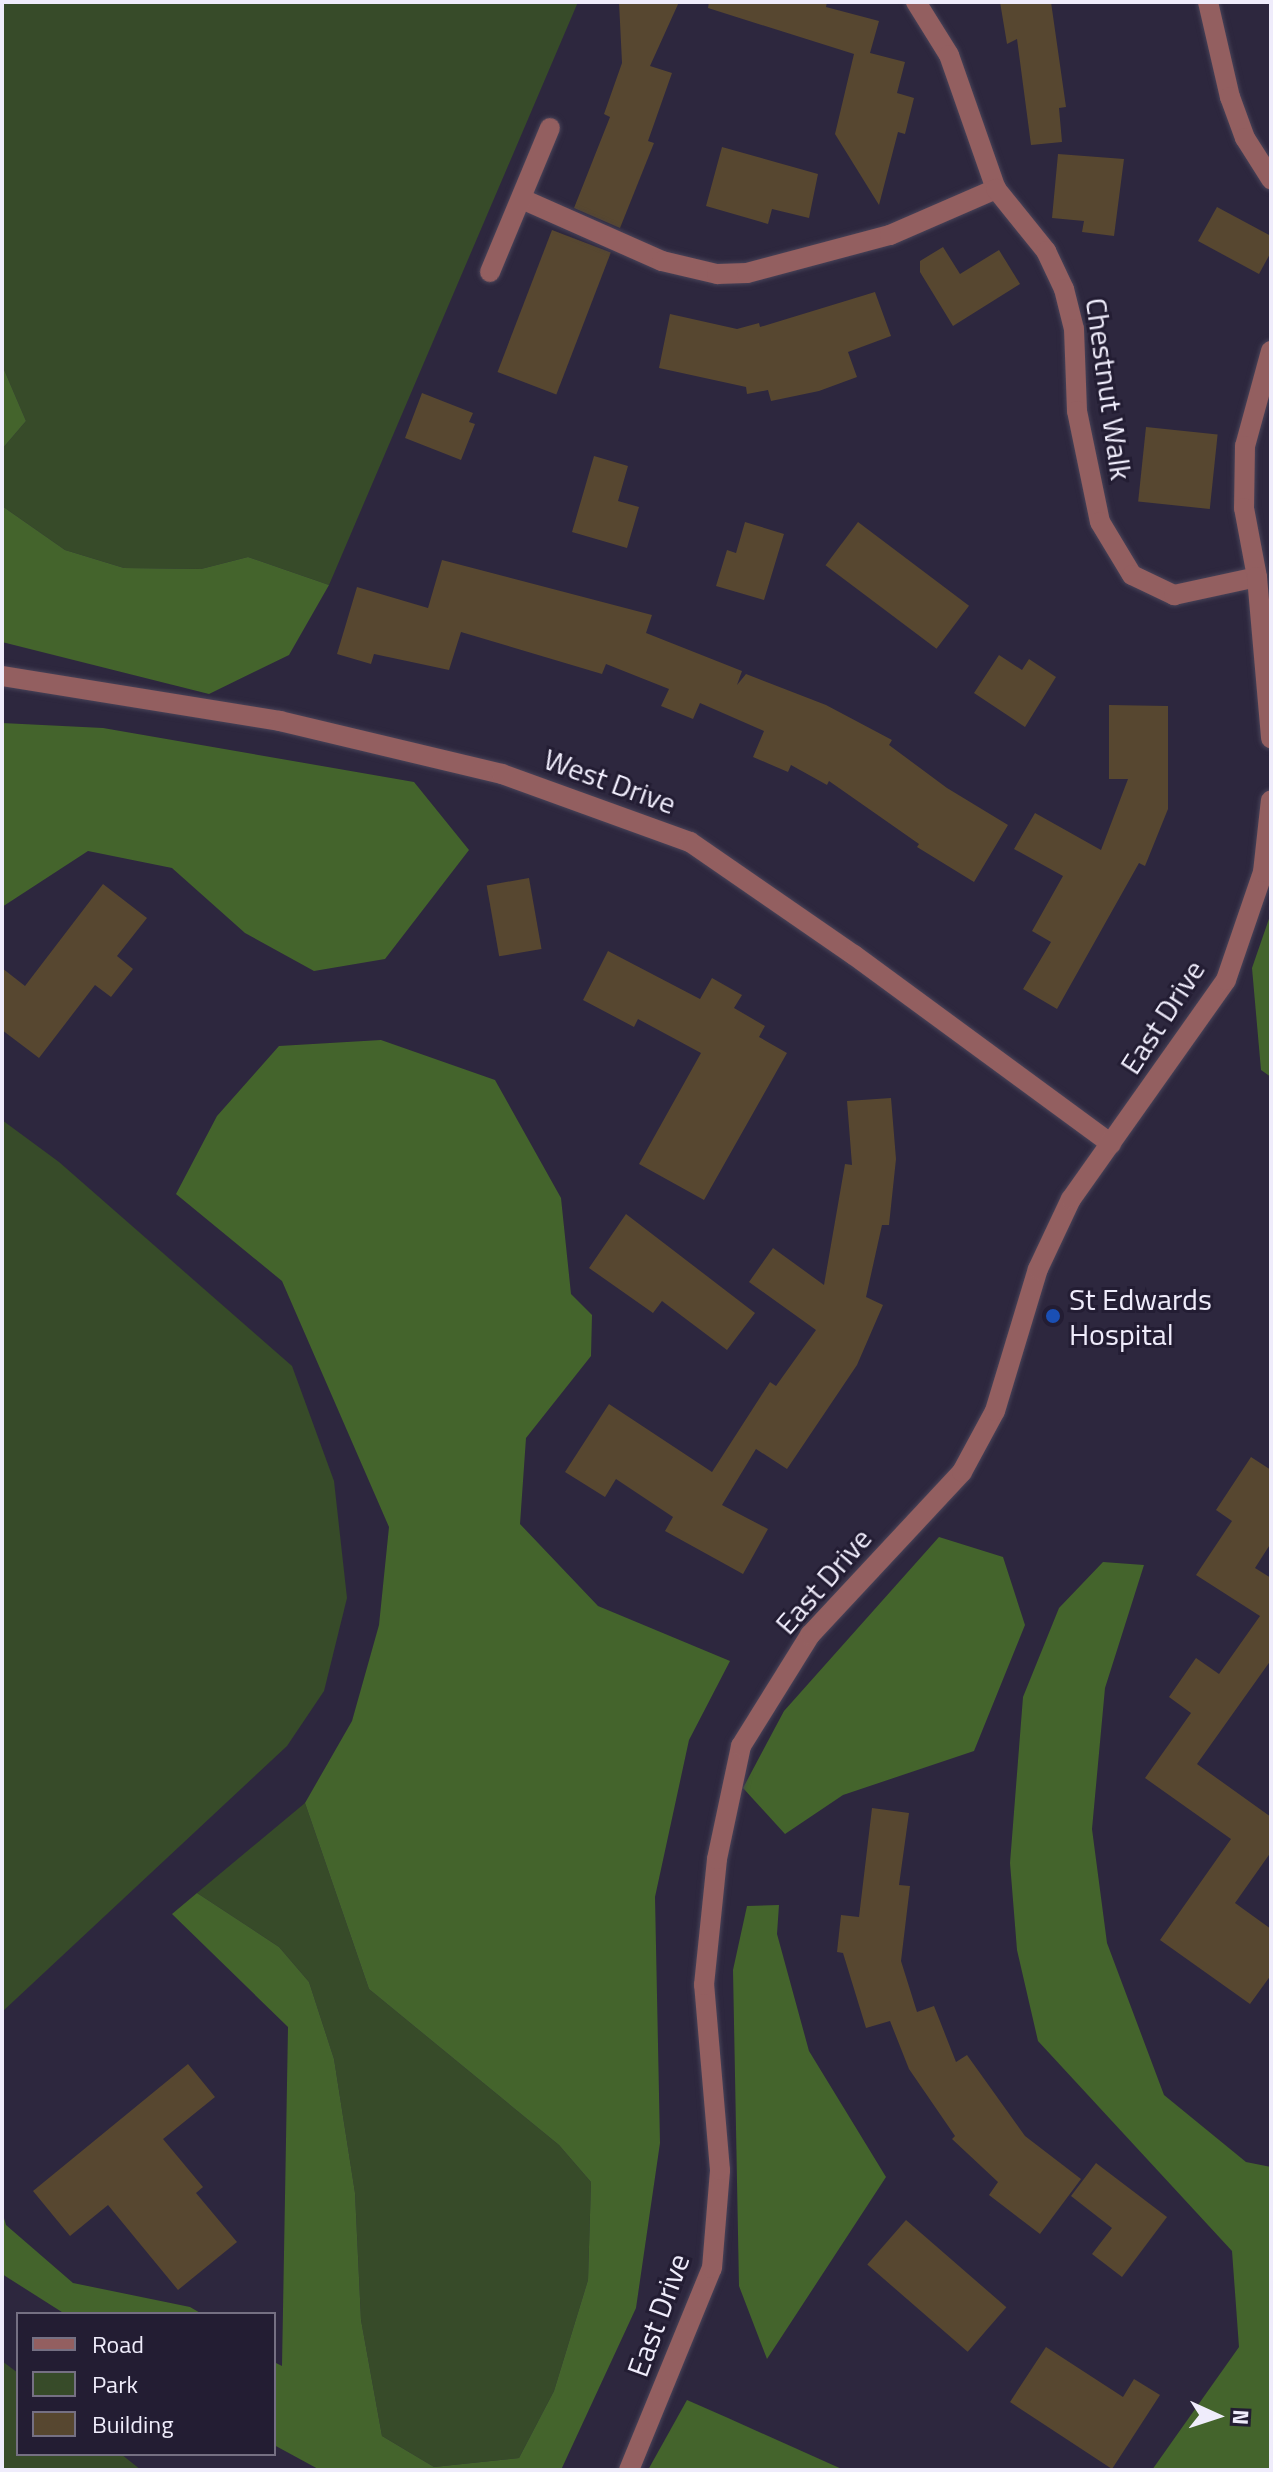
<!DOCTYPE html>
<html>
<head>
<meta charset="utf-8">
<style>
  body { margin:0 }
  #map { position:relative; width:1273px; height:2472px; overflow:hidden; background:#2d273e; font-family:"Titillium Web",sans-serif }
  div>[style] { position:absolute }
  .green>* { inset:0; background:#374b29 }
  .forest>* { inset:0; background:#44642c }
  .building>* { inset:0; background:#574730; transform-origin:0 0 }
  .roads { filter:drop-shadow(0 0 2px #484358) drop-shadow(0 0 2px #484358) }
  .minor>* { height:20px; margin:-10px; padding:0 10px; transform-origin:10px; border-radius:10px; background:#935f60 }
  .dots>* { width:22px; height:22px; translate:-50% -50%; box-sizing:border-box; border:4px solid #231d33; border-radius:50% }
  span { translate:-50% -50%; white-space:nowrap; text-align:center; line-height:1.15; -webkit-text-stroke:6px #231d33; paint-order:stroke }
  .street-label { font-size:30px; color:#efecfb }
  .poi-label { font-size:30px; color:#efecfb }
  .left { translate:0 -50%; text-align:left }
  .frame { position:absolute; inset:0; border:4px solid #efecfb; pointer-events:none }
  .legend { position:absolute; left:16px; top:2312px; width:260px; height:144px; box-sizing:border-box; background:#231d33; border:2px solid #757083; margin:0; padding:10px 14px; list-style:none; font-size:24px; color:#efecfb }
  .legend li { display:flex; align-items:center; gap:16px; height:40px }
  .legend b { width:40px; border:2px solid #757083 }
  .north { position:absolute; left:1177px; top:2376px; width:80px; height:80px; -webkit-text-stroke:6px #231d33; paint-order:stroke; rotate:93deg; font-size:22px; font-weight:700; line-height:32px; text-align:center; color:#efecfb }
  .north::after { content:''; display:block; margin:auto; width:28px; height:36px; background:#efecfb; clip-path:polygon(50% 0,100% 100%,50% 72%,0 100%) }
</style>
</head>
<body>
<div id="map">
  <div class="green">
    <div style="clip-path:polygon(2px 2px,578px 2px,329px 585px,248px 557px,201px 569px,124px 568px,65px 550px,2px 506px,2px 449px,26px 421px,2px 365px)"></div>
    <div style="clip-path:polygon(2px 1120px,59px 1162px,292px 1366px,334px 1481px,347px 1598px,324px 1691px,287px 1746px,2px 2012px)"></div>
    <div style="clip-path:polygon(305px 1803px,369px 1989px,559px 2145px,591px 2182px,588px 2280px,554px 2391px,519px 2458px,434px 2467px,382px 2436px,361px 2320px,355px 2193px,334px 2059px,309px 1982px,279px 1947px,197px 1893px)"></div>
    <div style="clip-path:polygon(2px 2361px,18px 2373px,18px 2454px,121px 2454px,141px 2470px,2px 2470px)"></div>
  </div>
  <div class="forest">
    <div style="clip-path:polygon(2px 365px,26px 421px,2px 449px)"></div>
    <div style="clip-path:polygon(2px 506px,65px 550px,124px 568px,201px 569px,248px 557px,329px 585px,289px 655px,209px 694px,2px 642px)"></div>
    <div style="clip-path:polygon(2px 723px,103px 728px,414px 782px,469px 850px,385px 959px,314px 971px,245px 933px,172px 868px,88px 851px,2px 907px)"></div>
    <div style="clip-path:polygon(1271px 913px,1271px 1077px,1261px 1070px,1252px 968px)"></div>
    <div style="clip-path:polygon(381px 1040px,495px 1080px,561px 1198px,571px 1294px,592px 1315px,591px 1356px,526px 1438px,520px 1524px,598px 1606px,730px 1661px,689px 1740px,655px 1897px,660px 2143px,636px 2308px,561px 2470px,320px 2470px,274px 2445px,274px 2362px,282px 2366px,288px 2027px,172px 1914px,197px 1893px,279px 1947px,309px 1982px,334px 2059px,355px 2193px,361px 2320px,382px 2436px,434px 2467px,519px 2458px,554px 2391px,588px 2280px,591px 2182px,559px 2145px,369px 1989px,305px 1803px,352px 1721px,379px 1625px,389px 1527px,282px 1281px,176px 1194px,217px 1116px,279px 1046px)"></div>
    <div style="clip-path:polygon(939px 1537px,1003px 1557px,1025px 1625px,974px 1751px,843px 1795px,785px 1834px,743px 1788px,784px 1711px)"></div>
    <div style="clip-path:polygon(1103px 1562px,1144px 1565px,1105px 1688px,1092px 1829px,1107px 1943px,1164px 2095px,1246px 2162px,1271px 2167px,1271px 2470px,1152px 2470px,1239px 2347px,1232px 2251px,1038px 2041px,1017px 1950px,1010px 1863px,1023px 1697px,1059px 1608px)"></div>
    <div style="clip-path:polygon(779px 1905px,777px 1934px,809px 2051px,886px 2177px,767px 2359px,739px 2286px,733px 1970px,747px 1906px)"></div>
    <div style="clip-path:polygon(2px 2211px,6px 2225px,73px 2283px,190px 2307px,202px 2314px,65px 2314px,2px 2274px)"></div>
    <div style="clip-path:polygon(687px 2400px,728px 2418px,844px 2470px,648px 2470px)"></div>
  </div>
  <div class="building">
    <div style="clip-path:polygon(619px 2px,679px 2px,650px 66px,672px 73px,648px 141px,654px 143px,620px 228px,574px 208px,610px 117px,604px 114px,622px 63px)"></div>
    <div style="clip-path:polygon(709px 2px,827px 2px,826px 7px,879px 21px,870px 53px,905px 62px,897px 93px,914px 98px,905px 134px,898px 132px,879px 205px,835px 134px,854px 54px,708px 8px)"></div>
    <div style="clip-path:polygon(1000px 2px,1051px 2px,1066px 107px,1059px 108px,1062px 142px,1031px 145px,1017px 39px,1007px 44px)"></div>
    <div style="clip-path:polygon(722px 147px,818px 174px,809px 218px,772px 209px,768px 224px,706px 206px)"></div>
    <div style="clip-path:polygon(1058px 154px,1124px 159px,1114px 236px,1082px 232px,1084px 221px,1052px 218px)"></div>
    <div style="clip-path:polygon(1217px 207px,1271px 236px,1271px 252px,1259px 274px,1198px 241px)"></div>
    <div style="left:552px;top:230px;width:63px;height:152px;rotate:21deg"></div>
    <div style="clip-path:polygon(943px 247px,960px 274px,999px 250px,1020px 284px,953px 326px,920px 272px,920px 261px)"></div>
    <div style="clip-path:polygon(875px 292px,891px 336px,848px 352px,857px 377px,819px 391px,771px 401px,768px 390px,747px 394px,746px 387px,659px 368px,670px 314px,737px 329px,759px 323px,760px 327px)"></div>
    <div style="clip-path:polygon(422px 393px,473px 413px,469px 422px,475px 424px,461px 460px,405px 438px)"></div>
    <div style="left:1146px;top:427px;width:72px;height:75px;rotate:6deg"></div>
    <div style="clip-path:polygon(594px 456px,628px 466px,618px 501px,639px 507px,627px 548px,572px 532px)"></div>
    <div style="clip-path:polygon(745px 522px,784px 534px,764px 600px,716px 586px,727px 550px,736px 553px)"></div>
    <div style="left:858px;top:522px;width:139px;height:54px;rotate:37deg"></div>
    <div style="clip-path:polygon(442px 560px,652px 615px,646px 633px,742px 671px,737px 685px,746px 674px,826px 705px,892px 740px,889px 745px,947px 788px,1008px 825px,974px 882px,917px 847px,919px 844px,829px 781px,827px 785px,791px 765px,788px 772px,753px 757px,764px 731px,700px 703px,693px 719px,661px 706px,669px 689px,606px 664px,602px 674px,461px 632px,449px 670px,374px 654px,371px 664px,337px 654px,357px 587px,428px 608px)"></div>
    <div style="clip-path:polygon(999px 655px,1022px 670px,1029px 659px,1056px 677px,1025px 727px,974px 693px)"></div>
    <div style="clip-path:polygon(1109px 705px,1168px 706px,1168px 809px,1145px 866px,1139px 863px,1057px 1009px,1023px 989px,1051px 942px,1032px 931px,1063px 876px,1014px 849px,1035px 813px,1101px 850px,1128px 779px,1109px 779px)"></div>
    <div style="left:529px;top:878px;width:72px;height:43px;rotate:80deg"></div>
    <div style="clip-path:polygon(103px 884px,147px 918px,117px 956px,133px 969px,111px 997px,95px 985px,39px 1058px,2px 1030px,2px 968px,25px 986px)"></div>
    <div style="clip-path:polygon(608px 951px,700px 999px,712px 978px,742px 995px,734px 1008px,765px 1026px,759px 1037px,787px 1053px,704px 1200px,639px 1164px,701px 1053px,638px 1019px,634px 1027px,583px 1000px)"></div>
    <div style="clip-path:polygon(891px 1098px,896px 1159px,889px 1225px,882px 1225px,866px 1297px,883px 1305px,857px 1365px,787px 1469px,756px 1449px,722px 1505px,768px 1529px,743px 1574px,665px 1531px,673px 1517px,616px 1479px,605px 1497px,565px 1472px,609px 1404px,712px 1472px,770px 1382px,776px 1386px,816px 1330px,749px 1282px,773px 1248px,824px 1285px,845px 1164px,852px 1165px,847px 1101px)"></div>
    <div style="clip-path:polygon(626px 1214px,755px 1313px,727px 1350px,662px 1301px,653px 1313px,589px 1268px)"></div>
    <div style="clip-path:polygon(1251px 1457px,1271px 1470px,1271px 1543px,1255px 1568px,1271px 1578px,1271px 1660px,1197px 1764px,1271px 1817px,1271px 1852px,1235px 1903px,1271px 1929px,1271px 1975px,1250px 2004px,1160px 1940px,1231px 1839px,1145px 1778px,1191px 1713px,1169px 1697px,1196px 1658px,1219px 1674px,1260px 1616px,1196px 1575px,1232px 1521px,1216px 1510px)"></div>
    <div style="clip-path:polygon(872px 1808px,909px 1813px,899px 1885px,910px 1886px,901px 1961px,917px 2012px,934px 2006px,956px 2062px,967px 2055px,1025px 2136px,1081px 2179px,1040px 2234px,989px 2195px,998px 2182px,952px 2139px,955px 2136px,909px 2069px,890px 2021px,866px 2028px,843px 1953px,837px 1952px,841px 1915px,859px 1917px)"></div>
    <div style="clip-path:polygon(188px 2064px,215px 2097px,163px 2139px,203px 2187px,196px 2193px,237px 2242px,178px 2290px,108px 2205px,70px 2236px,33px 2191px)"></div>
    <div style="clip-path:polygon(1096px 2163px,1167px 2217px,1122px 2277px,1092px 2254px,1112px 2228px,1071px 2196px)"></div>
    <div style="left:906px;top:2220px;width:133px;height:59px;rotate:41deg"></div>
    <div style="clip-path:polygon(1046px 2347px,1123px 2397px,1134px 2379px,1160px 2395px,1112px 2469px,1010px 2402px)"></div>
  </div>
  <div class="roads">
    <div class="minor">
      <div style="left:916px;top:2px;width:62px;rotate:58.1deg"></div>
      <div style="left:949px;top:55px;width:142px;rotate:70.7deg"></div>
      <div style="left:1208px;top:2px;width:98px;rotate:77deg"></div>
      <div style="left:1230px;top:97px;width:44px;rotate:69.9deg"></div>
      <div style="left:1245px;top:138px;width:49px;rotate:57.6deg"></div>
      <div style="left:522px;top:199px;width:153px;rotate:23.9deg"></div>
      <div style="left:662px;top:261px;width:57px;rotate:13.3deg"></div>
      <div style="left:717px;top:274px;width:30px;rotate:-2deg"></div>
      <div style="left:747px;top:273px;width:148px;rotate:-14.9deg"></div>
      <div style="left:890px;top:235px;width:116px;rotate:-23.5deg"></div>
      <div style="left:996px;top:189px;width:80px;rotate:51.1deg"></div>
      <div style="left:1046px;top:251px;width:42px;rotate:64.7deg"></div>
      <div style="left:1064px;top:289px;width:41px;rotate:76deg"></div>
      <div style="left:1074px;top:329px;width:82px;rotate:87.9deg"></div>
      <div style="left:1077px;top:411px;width:113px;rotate:78.3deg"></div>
      <div style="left:1100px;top:522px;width:62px;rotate:58.9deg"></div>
      <div style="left:1132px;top:575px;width:47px;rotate:25.5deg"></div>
      <div style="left:1174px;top:595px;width:85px;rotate:-12.2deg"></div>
      <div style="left:490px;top:272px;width:156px;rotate:-67.4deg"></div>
      <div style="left:1271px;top:351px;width:98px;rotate:105.3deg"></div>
      <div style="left:1245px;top:446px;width:62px;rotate:90.9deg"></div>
      <div style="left:1244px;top:508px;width:70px;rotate:79.3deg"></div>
      <div style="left:1257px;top:577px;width:162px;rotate:85deg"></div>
      <div style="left:2px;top:676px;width:282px;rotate:9.2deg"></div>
      <div style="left:280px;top:721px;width:228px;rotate:13.4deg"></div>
      <div style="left:502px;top:774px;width:200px;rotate:19.9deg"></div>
      <div style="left:690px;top:842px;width:199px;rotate:34.6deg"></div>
      <div style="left:854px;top:955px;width:319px;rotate:36.3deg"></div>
      <div style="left:629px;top:2470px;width:218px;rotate:-67.7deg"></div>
      <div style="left:712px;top:2268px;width:98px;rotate:-85.3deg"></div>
      <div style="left:720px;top:2170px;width:186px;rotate:-94.9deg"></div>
      <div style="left:704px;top:1985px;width:127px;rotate:-84.1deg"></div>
      <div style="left:717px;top:1859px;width:116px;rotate:-78deg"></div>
      <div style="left:741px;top:1746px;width:131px;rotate:-58.1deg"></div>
      <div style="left:810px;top:1635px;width:223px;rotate:-47deg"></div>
      <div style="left:962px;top:1472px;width:69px;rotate:-61.6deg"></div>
      <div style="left:995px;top:1411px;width:148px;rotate:-73.2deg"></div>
      <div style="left:1038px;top:1269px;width:77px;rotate:-64.8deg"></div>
      <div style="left:1071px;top:1199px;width:268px;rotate:-54.7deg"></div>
      <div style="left:1226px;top:980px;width:114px;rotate:-71.1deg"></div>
      <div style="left:1263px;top:872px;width:72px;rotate:-83.7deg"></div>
    </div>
  </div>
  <div class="dots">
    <div style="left:1053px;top:1316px;background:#1a4fb4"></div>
  </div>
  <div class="street-label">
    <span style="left:1109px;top:389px;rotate:82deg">Chestnut Walk</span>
    <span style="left:610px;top:781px;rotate:20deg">West Drive</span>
    <span style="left:1162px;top:1017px;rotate:-57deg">East Drive</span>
    <span style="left:823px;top:1581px;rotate:-49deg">East Drive</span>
    <span style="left:658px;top:2315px;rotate:-70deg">East Drive</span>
  </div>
  <div class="poi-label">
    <span class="left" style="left:1069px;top:1316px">St Edwards<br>Hospital</span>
  </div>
  <div class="frame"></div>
  <ul class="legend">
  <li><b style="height:10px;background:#935f60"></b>Road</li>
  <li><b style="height:22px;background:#374b29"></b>Park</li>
  <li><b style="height:22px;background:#574730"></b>Building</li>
  </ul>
  <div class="north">N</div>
</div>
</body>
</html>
